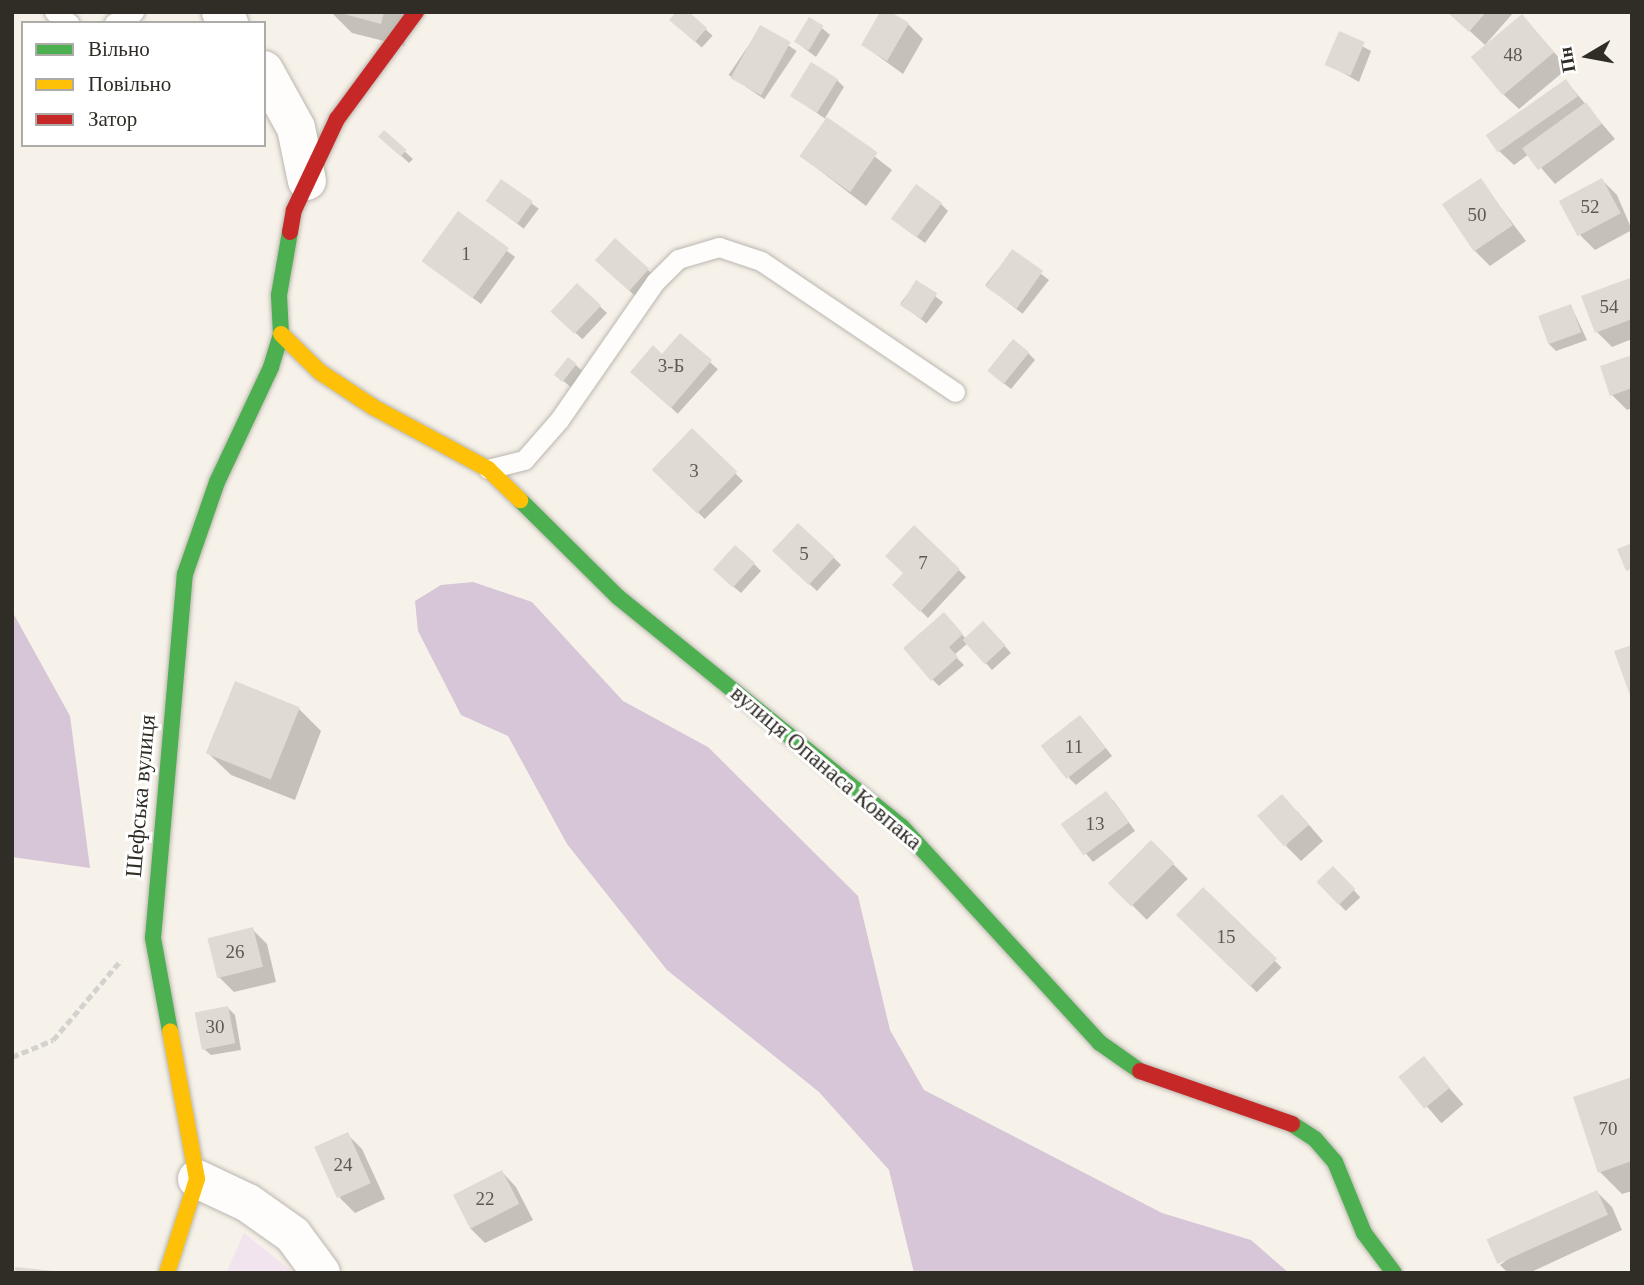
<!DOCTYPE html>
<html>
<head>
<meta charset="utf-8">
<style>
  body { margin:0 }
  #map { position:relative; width:1644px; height:1285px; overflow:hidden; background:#f7f2e9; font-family:"Times New Roman",serif }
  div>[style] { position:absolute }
  .green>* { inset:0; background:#f2e4ef }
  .water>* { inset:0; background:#d6c6d8 }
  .shadow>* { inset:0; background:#0003; transform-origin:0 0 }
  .building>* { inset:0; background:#dfdbd3; transform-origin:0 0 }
  .path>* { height:4.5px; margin-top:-2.25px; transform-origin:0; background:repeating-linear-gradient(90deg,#d3d2ce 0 7px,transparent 0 10.5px) }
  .roads { filter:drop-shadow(0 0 2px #bab7b0) drop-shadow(0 0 2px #bab7b0) }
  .lane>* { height:19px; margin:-9.5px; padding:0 9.5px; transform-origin:9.5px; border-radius:9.5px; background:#fefdfc }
  .street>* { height:38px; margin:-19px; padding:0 19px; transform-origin:19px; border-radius:19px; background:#fefdfc }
  .fast>* { height:16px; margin:-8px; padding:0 8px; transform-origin:8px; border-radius:8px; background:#4caf50 }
  .slow>* { height:16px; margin:-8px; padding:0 8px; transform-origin:8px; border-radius:8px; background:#ffc107 }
  .jam>* { height:16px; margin:-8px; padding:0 8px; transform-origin:8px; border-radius:8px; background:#c62828 }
  span { translate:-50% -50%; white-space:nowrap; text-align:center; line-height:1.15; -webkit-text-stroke:6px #fff; paint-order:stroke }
  .number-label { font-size:19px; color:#5e5a53 }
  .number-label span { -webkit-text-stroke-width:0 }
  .street-label { font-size:23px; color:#302d26 }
  .frame { position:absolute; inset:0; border:14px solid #302d26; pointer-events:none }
  .legend { position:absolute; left:21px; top:21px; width:245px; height:126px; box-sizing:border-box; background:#fff; border:2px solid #acaba8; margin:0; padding:9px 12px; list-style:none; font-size:21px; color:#302d26 }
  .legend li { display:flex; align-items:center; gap:14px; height:35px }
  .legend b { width:35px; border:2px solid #acaba8 }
  .north { position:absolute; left:1553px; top:21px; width:70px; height:70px; -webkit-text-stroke:5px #fff; paint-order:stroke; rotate:260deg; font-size:19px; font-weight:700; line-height:28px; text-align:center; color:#302d26 }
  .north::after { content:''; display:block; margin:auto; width:24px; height:32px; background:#302d26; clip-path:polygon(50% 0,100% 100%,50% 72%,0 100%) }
</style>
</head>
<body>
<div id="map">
  <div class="green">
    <div style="clip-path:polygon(244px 1233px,294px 1273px,226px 1273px)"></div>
  </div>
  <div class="water">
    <div style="clip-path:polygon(473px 582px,532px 602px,623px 701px,708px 747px,858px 896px,890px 1030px,924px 1090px,1162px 1213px,1251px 1240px,1289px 1273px,914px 1273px,889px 1170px,819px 1092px,667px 970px,567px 844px,508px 736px,461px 715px,418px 631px,415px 601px,441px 585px)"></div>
    <div style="clip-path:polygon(12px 611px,70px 716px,90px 868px,12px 857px)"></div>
  </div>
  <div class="shadow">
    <div style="clip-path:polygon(331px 12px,412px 12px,404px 46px,352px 33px)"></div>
    <div style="left:687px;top:12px;width:35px;height:16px;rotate:43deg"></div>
    <div style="clip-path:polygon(1449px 12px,1514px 12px,1485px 45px)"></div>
    <div style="clip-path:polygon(1522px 16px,1568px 68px,1519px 109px,1504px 95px)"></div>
    <div style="clip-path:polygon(908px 24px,923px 39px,903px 74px,863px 45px)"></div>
    <div style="left:761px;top:27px;width:43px;height:58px;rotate:34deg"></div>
    <div style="clip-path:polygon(822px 28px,830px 35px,816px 57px,796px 42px)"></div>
    <div style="clip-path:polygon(1340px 34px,1371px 51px,1359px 82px,1327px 64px)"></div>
    <div style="clip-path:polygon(837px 80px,844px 87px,825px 118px,892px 170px,866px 206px,801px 156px,827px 120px,792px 96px)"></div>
    <div style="clip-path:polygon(1566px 81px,1615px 139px,1555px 184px,1529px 154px,1514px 165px,1499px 151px)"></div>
    <div style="clip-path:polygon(385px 133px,413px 159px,409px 163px,388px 144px)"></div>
    <div style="clip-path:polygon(1480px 180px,1526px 241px,1490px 266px,1475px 251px)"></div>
    <div style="clip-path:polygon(1602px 180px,1617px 195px,1632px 230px,1595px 250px,1580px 235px)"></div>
    <div style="left:502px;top:181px;width:46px;height:25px;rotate:37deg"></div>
    <div style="clip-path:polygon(941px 204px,948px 211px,925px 243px,900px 225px)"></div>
    <div style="clip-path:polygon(458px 213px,515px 257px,481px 304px,431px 267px)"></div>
    <div style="left:1012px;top:251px;width:47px;height:43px;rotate:38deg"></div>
    <div style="clip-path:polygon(648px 270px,663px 285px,645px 305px,612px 275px)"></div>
    <div style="clip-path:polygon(1629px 280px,1632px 339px,1612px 347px,1597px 332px)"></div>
    <div style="left:917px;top:282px;width:33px;height:27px;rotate:38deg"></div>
    <div style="left:577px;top:285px;width:41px;height:36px;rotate:43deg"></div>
    <div style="clip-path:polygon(1571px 306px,1587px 340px,1556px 351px,1549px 344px)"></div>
    <div style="left:680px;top:335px;width:51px;height:60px;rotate:42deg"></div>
    <div style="clip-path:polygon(1028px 353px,1035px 360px,1011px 389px,997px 378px)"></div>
    <div style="clip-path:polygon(1632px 356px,1632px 408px,1627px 410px,1612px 395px)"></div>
    <div style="clip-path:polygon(576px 365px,583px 372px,572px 388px,557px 376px)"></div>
    <div style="left:692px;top:430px;width:72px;height:54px;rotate:45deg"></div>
    <div style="clip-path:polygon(914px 528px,966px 577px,928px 618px,894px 585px,906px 574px)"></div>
    <div style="clip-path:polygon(834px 558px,841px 565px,817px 591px,782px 559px)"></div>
    <div style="clip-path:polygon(754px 564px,761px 571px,741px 593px,722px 577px)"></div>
    <div style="clip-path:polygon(950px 621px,966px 639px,990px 630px,1011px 653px,992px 670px,968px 643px,954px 655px,964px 665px,939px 686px,932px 679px)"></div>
    <div style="clip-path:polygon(299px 709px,321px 731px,295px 800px,231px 775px,208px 753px)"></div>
    <div style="clip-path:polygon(1087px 724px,1112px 756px,1076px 785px,1069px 778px)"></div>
    <div style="clip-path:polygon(1113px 800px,1135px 831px,1093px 862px,1063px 826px)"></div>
    <div style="clip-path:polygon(1297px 811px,1323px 841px,1301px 861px,1286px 846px)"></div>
    <div style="left:1151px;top:842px;width:52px;height:58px;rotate:45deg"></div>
    <div style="left:1333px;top:868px;width:40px;height:20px;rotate:47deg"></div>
    <div style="left:1203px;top:889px;width:111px;height:35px;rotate:45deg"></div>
    <div style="clip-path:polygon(252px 929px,267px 944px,276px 982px,234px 992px,219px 977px)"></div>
    <div style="clip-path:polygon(228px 1008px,235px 1015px,241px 1050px,211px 1055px,203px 1048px)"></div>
    <div style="left:1424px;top:1059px;width:60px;height:29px;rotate:49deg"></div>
    <div style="clip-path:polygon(1632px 1079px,1632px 1191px,1622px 1194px,1600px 1172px)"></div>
    <div style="clip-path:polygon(347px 1134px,362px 1149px,385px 1199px,355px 1213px,340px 1198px)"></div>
    <div style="clip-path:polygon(502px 1172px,516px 1187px,533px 1220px,485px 1243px,470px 1228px)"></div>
    <div style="clip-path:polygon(1597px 1192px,1612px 1207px,1622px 1230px,1529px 1273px,1508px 1273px,1500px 1265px)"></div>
  </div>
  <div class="building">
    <div style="clip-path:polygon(337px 12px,384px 12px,381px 24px)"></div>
    <div style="clip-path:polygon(676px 12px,689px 12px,707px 28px,695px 42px,669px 20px)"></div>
    <div style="clip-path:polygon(880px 12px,891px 12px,909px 23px,887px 61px,861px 45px)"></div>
    <div style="clip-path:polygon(1447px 12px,1486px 12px,1469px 32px)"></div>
    <div style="left:1522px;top:14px;width:50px;height:67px;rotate:50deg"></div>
    <div style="left:809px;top:17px;width:17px;height:29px;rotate:31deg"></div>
    <div style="left:760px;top:25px;width:35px;height:61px;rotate:29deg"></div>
    <div style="left:1339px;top:31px;width:28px;height:37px;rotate:23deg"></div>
    <div style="left:811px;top:62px;width:32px;height:40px;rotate:32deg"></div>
    <div style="left:1566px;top:79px;width:21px;height:98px;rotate:55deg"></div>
    <div style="left:1586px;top:102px;width:27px;height:79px;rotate:54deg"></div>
    <div style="left:827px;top:117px;width:62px;height:48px;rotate:35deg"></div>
    <div style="left:384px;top:130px;width:30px;height:9px;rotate:41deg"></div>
    <div style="left:1481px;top:178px;width:57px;height:47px;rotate:56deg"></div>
    <div style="left:1602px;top:178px;width:40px;height:49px;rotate:62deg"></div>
    <div style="left:501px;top:179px;width:39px;height:27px;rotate:35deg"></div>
    <div style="left:916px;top:184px;width:32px;height:43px;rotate:36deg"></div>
    <div style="left:458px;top:211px;width:63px;height:62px;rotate:36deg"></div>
    <div style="left:615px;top:238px;width:46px;height:30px;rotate:42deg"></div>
    <div style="left:1012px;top:249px;width:38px;height:46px;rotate:35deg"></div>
    <div style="clip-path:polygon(1630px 278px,1632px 319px,1595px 333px,1581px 296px)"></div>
    <div style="left:916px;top:280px;width:25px;height:30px;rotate:32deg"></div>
    <div style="left:577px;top:283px;width:33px;height:39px;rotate:43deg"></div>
    <div style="left:1571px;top:304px;width:30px;height:35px;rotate:70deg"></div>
    <div style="clip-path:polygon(680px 333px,712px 360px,671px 408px,630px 372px,653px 345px,662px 354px)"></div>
    <div style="left:1013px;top:339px;width:21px;height:41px;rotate:39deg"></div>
    <div style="clip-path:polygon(1632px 355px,1632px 388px,1610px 396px,1600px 366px)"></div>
    <div style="left:568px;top:357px;width:11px;height:23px;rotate:38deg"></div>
    <div style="left:692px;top:428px;width:63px;height:58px;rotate:44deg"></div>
    <div style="left:798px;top:523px;width:50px;height:38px;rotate:43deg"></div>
    <div style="clip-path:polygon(914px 525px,960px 569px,920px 612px,892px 585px,903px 573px,885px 556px)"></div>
    <div style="clip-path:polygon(1632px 543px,1632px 569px,1626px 571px,1617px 549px)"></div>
    <div style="left:735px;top:545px;width:27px;height:33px;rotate:42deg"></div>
    <div style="clip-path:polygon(944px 612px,963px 634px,949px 647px,958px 657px,931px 681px,903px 648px)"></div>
    <div style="left:983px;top:621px;width:33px;height:28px;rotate:47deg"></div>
    <div style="clip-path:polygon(1632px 645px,1632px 698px,1631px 698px,1614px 651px)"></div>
    <div style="left:235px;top:681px;width:70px;height:78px;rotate:22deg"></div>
    <div style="left:1080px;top:715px;width:42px;height:50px;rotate:52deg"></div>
    <div style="left:1106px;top:791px;width:39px;height:56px;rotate:54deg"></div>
    <div style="left:1282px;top:794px;width:41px;height:33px;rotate:49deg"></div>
    <div style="left:1151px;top:840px;width:33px;height:61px;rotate:45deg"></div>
    <div style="left:1333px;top:866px;width:32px;height:23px;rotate:46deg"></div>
    <div style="left:1203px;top:887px;width:103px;height:39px;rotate:44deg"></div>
    <div style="left:253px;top:927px;width:41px;height:47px;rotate:76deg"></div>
    <div style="left:228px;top:1006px;width:38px;height:34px;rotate:79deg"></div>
    <div style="left:1424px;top:1056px;width:41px;height:33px;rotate:51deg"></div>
    <div style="clip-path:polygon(1632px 1077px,1632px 1161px,1598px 1173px,1573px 1097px)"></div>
    <div style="left:348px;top:1132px;width:56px;height:37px;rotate:66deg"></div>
    <div style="left:502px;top:1170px;width:38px;height:55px;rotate:63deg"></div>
    <div style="left:1597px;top:1190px;width:27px;height:121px;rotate:66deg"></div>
    <div style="clip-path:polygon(15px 1267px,55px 1271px,55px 1273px,15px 1273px)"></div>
  </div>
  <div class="path">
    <div style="left:12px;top:1057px;width:44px;rotate:-22.5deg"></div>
    <div style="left:53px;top:1040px;width:105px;rotate:-49.6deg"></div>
  </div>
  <div class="roads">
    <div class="lane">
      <div style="left:54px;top:12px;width:19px;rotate:36deg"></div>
      <div style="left:114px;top:23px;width:23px;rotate:-29deg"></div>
      <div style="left:488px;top:469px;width:37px;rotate:-14deg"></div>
      <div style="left:524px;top:460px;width:53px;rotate:-48.8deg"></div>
      <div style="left:559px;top:420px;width:168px;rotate:-55.2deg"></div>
      <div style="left:655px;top:282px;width:33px;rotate:-45deg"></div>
      <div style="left:678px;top:259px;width:43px;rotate:-16.3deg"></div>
      <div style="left:719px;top:247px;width:44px;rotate:18.4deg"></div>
      <div style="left:761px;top:261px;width:234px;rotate:34deg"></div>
    </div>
    <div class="street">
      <div style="left:221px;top:12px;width:14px;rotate:54deg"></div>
      <div style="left:264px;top:70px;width:66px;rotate:61.1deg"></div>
      <div style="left:296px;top:128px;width:54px;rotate:78.3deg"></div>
      <div style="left:197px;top:1179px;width:56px;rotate:25.2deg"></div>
      <div style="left:248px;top:1203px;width:55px;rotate:35.4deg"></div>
      <div style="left:293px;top:1235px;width:47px;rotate:53.6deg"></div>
    </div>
    <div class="fast">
      <div style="left:520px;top:500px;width:138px;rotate:44.7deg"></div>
      <div style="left:618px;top:597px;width:365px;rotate:39deg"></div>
      <div style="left:902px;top:827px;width:293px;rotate:47.5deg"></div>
      <div style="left:1100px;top:1043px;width:49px;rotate:35deg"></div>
      <div style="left:170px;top:1031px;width:95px;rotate:-100.4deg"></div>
      <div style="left:153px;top:938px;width:365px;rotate:-85deg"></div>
      <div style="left:185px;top:574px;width:97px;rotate:-70.8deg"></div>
      <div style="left:217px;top:482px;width:127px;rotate:-64.8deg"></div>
      <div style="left:271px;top:367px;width:34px;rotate:-73deg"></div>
      <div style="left:281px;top:334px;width:39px;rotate:-93deg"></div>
      <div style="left:279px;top:295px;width:64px;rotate:-80.1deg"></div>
      <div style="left:1292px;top:1124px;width:27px;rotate:33deg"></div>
      <div style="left:1315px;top:1139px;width:30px;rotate:49deg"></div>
      <div style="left:1335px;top:1162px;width:77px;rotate:67.8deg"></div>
      <div style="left:1364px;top:1233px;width:50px;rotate:53.1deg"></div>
    </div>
    <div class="slow">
      <div style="left:281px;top:334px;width:54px;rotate:44.3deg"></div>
      <div style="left:320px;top:372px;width:64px;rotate:33.4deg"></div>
      <div style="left:373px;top:407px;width:131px;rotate:28.3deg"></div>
      <div style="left:488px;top:469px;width:45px;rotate:44.1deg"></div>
      <div style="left:167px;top:1273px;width:99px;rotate:-72.3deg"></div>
      <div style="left:197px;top:1179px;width:150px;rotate:-100.3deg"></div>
    </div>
    <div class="jam">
      <div style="left:290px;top:232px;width:22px;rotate:-80deg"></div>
      <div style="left:294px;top:210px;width:101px;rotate:-64.7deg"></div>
      <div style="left:337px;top:119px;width:133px;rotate:-53.6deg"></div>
      <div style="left:1140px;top:1071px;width:161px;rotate:19.2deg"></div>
    </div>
  </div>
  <div class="number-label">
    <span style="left:1513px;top:55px">48</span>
    <span style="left:1590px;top:207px">52</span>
    <span style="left:1477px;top:215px">50</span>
    <span style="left:466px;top:254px">1</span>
    <span style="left:1609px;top:307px">54</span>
    <span style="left:671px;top:366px">3-Б</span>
    <span style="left:694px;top:471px">3</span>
    <span style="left:804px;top:554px">5</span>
    <span style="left:923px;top:563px">7</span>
    <span style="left:1074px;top:747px">11</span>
    <span style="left:1095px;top:824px">13</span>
    <span style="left:1226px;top:937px">15</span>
    <span style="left:235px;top:952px">26</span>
    <span style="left:215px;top:1027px">30</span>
    <span style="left:1608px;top:1129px">70</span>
    <span style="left:343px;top:1165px">24</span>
    <span style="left:485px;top:1199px">22</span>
  </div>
  <div class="street-label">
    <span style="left:826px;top:768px;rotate:40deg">вулиця Опанаса Ковпака</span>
    <span style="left:141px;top:796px;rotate:-85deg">Шефська вулиця</span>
  </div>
  <div class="frame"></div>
  <ul class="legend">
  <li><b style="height:9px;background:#4caf50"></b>Вільно</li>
  <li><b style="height:9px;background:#ffc107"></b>Повільно</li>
  <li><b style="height:9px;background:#c62828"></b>Затор</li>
  </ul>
  <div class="north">Пн</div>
</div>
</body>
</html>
